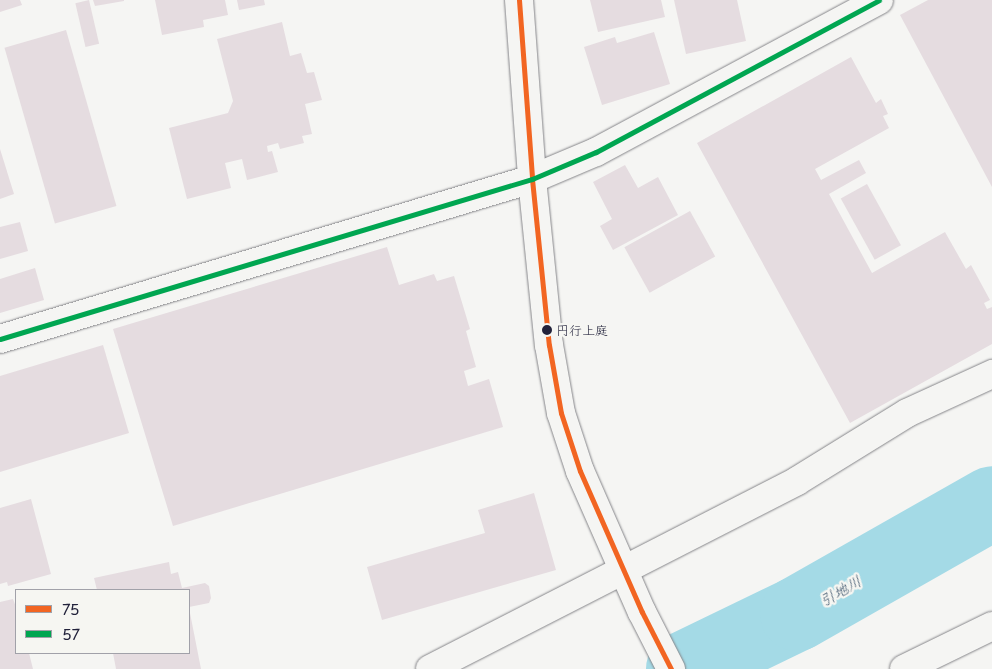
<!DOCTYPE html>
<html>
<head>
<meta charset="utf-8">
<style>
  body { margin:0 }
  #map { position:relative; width:992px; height:669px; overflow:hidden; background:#f5f5f3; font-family:"Playpen Sans","Klee One",sans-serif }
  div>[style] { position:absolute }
  .river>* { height:74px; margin:-37px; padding:0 37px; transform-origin:37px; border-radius:37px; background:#a4dae6 }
  .building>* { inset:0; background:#e5dce0; transform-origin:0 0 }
  .roads { filter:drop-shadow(0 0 1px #858589) drop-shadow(0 0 1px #858589) }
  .street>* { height:28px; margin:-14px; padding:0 14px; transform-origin:14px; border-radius:14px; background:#f5f5f3 }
  .secondary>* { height:28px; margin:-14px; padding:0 14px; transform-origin:14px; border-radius:14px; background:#f5f5f3 }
  .bus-1>* { height:5px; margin:-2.5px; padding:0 2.5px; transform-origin:2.5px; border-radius:2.5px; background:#f26522 }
  .bus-2>* { height:5px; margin:-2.5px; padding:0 2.5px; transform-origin:2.5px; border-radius:2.5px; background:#00a651 }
  .dots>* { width:14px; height:14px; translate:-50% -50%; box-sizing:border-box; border:2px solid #f6f6f2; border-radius:50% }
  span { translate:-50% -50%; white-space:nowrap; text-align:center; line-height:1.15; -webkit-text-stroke:5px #f6f6f2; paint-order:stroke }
  .bus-label { font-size:13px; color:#22223b }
  .left { translate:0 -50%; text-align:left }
  .water-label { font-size:15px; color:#3f566d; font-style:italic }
  .legend { position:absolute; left:15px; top:589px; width:175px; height:65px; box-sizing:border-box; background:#f6f6f2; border:1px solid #a1a1a9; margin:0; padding:6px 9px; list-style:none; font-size:15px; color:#22223b }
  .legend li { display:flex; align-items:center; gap:10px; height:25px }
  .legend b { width:25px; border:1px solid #a1a1a9 }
</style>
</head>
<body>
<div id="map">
  <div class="river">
    <div style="left:683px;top:669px;width:127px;rotate:-25.8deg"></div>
    <div style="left:797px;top:614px;width:224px;rotate:-29.6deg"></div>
  </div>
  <div class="building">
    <div style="clip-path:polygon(0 0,20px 0,22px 5px,0 12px)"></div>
    <div style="left:89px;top:0;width:45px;height:14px;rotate:77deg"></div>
    <div style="clip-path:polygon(93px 0,124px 0,124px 1px,95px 6px)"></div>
    <div style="clip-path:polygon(155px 0,225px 0,228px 15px,203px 20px,204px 27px,162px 35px)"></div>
    <div style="clip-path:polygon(237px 0,264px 0,265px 5px,239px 10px)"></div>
    <div style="clip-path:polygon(590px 0,661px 0,665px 17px,598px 32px)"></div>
    <div style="clip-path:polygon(674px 0,737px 0,746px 41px,686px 54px)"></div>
    <div style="clip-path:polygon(928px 0,992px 0,992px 187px,900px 15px)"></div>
    <div style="clip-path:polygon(282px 22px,290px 56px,301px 53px,307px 73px,314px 72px,322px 100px,305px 104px,312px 134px,302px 136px,304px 143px,280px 149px,278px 143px,267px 146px,268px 152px,272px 151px,278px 172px,247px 180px,242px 159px,225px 163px,231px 188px,187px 199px,169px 128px,228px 113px,233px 101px,217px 39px)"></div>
    <div style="left:66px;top:30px;width:183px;height:64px;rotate:74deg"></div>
    <div style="clip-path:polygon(654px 32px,670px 84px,602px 105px,584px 47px,615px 37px,617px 43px)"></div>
    <div style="clip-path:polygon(851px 57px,876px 103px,881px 99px,888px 114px,883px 116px,889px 128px,815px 169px,821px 180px,859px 160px,866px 173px,829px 194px,872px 273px,945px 232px,966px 269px,971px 265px,990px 300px,984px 303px,987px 309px,992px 307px,992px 344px,850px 423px,697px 143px)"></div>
    <div style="clip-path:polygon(0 149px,14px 194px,0 199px)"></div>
    <div style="clip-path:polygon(625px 165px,638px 188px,658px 177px,678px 215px,613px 250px,600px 226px,612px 219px,593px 182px)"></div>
    <div style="left:867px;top:184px;width:70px;height:30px;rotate:61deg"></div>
    <div style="left:690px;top:211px;width:52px;height:75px;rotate:61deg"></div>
    <div style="clip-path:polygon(20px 222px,28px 251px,0 259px,0 227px)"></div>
    <div style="clip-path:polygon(387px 247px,399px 285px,434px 274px,437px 281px,454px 276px,470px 329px,466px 331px,476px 367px,464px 371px,468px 386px,489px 379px,503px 427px,173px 526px,113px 329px)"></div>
    <div style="clip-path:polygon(35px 268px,44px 300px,0 313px,0 279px)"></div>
    <div style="clip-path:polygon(103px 345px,129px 433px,0 472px,0 376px)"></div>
    <div style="clip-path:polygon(534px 493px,556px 570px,382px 620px,367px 567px,485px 533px,478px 510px)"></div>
    <div style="clip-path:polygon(31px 499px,51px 574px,8px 586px,7px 582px,0 584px,0 508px)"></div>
    <div style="clip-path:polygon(169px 562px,171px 574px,178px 572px,182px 588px,205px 583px,209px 586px,211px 598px,209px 603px,189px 607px,189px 590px,97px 590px,94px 578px)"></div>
    <div style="clip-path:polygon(13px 599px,16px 607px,16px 653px,29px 653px,33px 669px,0 669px,0 602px)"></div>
    <div style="clip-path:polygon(190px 613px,201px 669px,116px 669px,113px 653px,189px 653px)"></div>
  </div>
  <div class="roads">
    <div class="street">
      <div style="left:0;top:339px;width:556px;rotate:-16.74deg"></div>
      <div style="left:532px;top:179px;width:69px;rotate:-22.9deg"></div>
      <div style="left:596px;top:152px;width:321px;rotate:-28.2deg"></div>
      <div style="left:430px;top:669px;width:412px;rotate:-27.1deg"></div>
      <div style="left:797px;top:481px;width:129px;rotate:-31.7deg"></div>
      <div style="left:907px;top:413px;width:94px;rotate:-24.6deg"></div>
      <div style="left:904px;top:669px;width:98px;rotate:-26deg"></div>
    </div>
    <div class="secondary">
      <div style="left:519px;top:0;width:179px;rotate:85.8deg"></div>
      <div style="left:532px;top:179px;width:167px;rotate:84.2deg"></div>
      <div style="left:549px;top:345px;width:69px;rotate:80deg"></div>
      <div style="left:561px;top:413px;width:61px;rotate:71.9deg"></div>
      <div style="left:580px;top:471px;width:154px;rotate:66.3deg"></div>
      <div style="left:642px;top:612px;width:64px;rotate:63deg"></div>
    </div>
  </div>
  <div class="bus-1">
    <div style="left:519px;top:0;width:179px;rotate:85.8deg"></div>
    <div style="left:532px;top:179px;width:167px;rotate:84.2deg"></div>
    <div style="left:549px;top:345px;width:69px;rotate:80deg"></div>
    <div style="left:561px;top:413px;width:61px;rotate:71.9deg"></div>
    <div style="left:580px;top:471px;width:154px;rotate:66.3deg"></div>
    <div style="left:642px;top:612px;width:64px;rotate:63deg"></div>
  </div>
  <div class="bus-2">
    <div style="left:0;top:339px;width:556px;rotate:-16.74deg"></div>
    <div style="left:532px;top:179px;width:69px;rotate:-22.9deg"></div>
    <div style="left:596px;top:152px;width:321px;rotate:-28.2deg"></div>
  </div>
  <div class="dots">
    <div style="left:547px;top:330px;background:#22223b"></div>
  </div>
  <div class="bus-label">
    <span class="left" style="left:556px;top:330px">円行上庭</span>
  </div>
  <div class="water-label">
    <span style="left:840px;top:590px;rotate:-30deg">引地川</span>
  </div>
  <ul class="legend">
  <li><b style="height:6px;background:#f26522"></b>75</li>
  <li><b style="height:6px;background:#00a651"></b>57</li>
  </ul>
</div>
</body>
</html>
